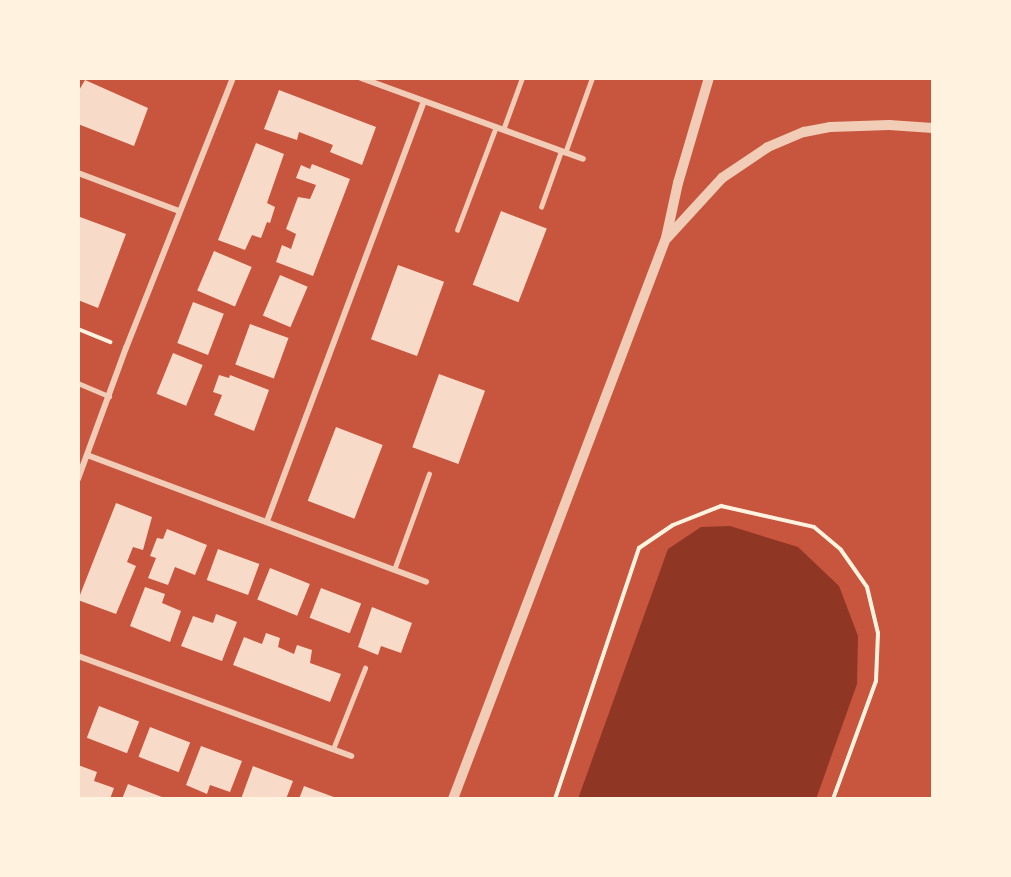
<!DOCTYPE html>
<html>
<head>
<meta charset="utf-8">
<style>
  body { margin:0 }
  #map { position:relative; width:1011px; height:877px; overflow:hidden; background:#c8553d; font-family:"DM Sans",sans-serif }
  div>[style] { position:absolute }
  .water>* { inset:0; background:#8f3625 }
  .building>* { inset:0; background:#f7dbc8; transform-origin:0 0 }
  .path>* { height:4px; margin:-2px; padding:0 2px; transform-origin:2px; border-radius:2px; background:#fff3e0 }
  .service>* { height:4.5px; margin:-2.25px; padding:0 2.25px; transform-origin:2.25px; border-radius:2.25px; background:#f1ccb7 }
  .minor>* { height:6px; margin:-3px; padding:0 3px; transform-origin:3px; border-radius:3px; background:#f1ccb7 }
  .tertiary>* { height:10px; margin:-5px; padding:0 5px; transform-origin:5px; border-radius:5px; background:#f1ccb7 }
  span { translate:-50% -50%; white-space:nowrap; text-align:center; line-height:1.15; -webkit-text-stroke:5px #fff3e0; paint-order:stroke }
  .frame { position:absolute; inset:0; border:80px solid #fff3e0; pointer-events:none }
</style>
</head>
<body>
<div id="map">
  <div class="water">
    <div style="clip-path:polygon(730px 526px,798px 547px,839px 586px,858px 636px,857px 684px,816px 799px,578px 799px,668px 549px,701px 527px)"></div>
  </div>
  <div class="building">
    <div style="clip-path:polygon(85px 80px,148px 108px,134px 146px,78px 124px,78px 92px)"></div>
    <div style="clip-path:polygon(279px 90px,376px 127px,362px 165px,330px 152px,333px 145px,299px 132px,297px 140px,264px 129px)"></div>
    <div style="clip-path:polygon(256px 143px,284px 154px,267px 203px,275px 207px,270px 223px,267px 222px,261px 238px,252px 235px,245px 250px,218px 240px)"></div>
    <div style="clip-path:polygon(312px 164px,350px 179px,313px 276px,276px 262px,282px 245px,291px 249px,296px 234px,286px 229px,298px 197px,310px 199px,316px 185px,296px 178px,301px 165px,310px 169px)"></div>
    <div style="left:501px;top:211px;width:49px;height:79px;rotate:21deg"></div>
    <div style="clip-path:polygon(80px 217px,126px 234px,98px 308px,78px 300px)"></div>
    <div style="left:214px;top:251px;width:41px;height:43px;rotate:23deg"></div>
    <div style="left:398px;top:265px;width:49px;height:79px;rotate:20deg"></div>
    <div style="left:280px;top:275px;width:30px;height:44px;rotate:23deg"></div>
    <div style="left:193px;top:302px;width:33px;height:44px;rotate:21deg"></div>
    <div style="left:250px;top:324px;width:41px;height:43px;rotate:20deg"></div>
    <div style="left:173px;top:353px;width:32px;height:44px;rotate:22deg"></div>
    <div style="left:439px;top:374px;width:49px;height:78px;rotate:20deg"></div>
    <div style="clip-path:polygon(219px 375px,229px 378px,230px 375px,269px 390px,254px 431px,214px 415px,222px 395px,213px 392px)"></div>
    <div style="left:336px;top:427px;width:50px;height:79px;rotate:21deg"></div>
    <div style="clip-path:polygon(116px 503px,152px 517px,143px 550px,133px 547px,127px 562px,136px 566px,116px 614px,78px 600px)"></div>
    <div style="clip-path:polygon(167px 529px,207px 545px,195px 575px,175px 567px,168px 585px,148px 578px,156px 558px,150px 556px,157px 538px,163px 539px)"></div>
    <div style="left:218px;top:549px;width:44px;height:33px;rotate:20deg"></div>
    <div style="left:270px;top:568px;width:43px;height:34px;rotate:22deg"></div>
    <div style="clip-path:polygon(145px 587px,165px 594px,162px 603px,181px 611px,170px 642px,130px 626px)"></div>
    <div style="left:321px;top:588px;width:43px;height:32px;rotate:21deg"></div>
    <div style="clip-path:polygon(372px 607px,412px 623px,401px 653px,381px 646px,378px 655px,358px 647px)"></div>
    <div style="clip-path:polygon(216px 614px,237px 622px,222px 661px,181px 646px,193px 616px,213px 623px)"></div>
    <div style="clip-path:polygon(266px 633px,280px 638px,278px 647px,294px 654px,297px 645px,312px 650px,310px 663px,341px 674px,330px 702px,233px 665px,244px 637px,262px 644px)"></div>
    <div style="left:99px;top:706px;width:43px;height:34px;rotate:21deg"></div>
    <div style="left:150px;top:727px;width:43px;height:32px;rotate:21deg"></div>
    <div style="clip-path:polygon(201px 746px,242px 761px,230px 792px,210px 785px,207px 794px,186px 785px)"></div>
    <div style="clip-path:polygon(78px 765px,97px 772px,94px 781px,114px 788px,110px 799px,78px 799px)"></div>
    <div style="clip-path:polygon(253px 766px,293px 781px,286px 799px,241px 799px)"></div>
    <div style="clip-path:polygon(128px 784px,167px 799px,122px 799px)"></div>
    <div style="clip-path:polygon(304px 786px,339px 799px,299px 799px)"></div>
  </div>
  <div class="path">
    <div style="left:78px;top:329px;width:35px;rotate:22deg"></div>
    <div style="left:555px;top:799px;width:265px;rotate:-71.5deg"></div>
    <div style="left:639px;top:548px;width:41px;rotate:-34.1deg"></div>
    <div style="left:673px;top:525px;width:52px;rotate:-21.6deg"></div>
    <div style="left:721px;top:506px;width:95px;rotate:12.7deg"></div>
    <div style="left:814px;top:527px;width:35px;rotate:40deg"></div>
    <div style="left:841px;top:550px;width:45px;rotate:54.9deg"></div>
    <div style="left:867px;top:587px;width:47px;rotate:76.6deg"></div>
    <div style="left:878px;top:633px;width:48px;rotate:92.4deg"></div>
    <div style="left:876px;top:681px;width:126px;rotate:110deg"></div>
  </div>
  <div class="service">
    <div style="left:503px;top:130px;width:55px;rotate:-69.9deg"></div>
    <div style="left:565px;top:153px;width:80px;rotate:-70.2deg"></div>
    <div style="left:541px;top:207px;width:59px;rotate:-70.3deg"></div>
    <div style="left:457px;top:230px;width:110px;rotate:-69.3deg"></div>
    <div style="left:78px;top:383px;width:34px;rotate:23deg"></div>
    <div style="left:394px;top:570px;width:102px;rotate:-70deg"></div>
    <div style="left:333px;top:749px;width:87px;rotate:-68.4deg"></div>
  </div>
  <div class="minor">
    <div style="left:361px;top:78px;width:236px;rotate:20deg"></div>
    <div style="left:78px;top:173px;width:108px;rotate:20.6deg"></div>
    <div style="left:87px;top:455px;width:362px;rotate:20.5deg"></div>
    <div style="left:78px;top:479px;width:140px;rotate:-69.9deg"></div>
    <div style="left:126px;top:348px;width:290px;rotate:-68.4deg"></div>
    <div style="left:267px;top:521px;width:448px;rotate:-69.5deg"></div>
    <div style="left:78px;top:656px;width:291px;rotate:20.1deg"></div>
  </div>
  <div class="tertiary">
    <div style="left:667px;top:238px;width:81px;rotate:-47.5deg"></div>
    <div style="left:722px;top:178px;width:55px;rotate:-34deg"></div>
    <div style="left:768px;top:147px;width:39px;rotate:-23deg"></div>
    <div style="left:804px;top:132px;width:26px;rotate:-11deg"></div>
    <div style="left:830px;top:127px;width:59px;rotate:-1.9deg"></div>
    <div style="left:889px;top:125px;width:44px;rotate:3.9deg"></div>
    <div style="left:453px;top:799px;width:600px;rotate:-69.21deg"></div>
    <div style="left:666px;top:238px;width:56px;rotate:-77.7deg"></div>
    <div style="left:678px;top:183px;width:109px;rotate:-73.6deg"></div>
  </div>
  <div class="frame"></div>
</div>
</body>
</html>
